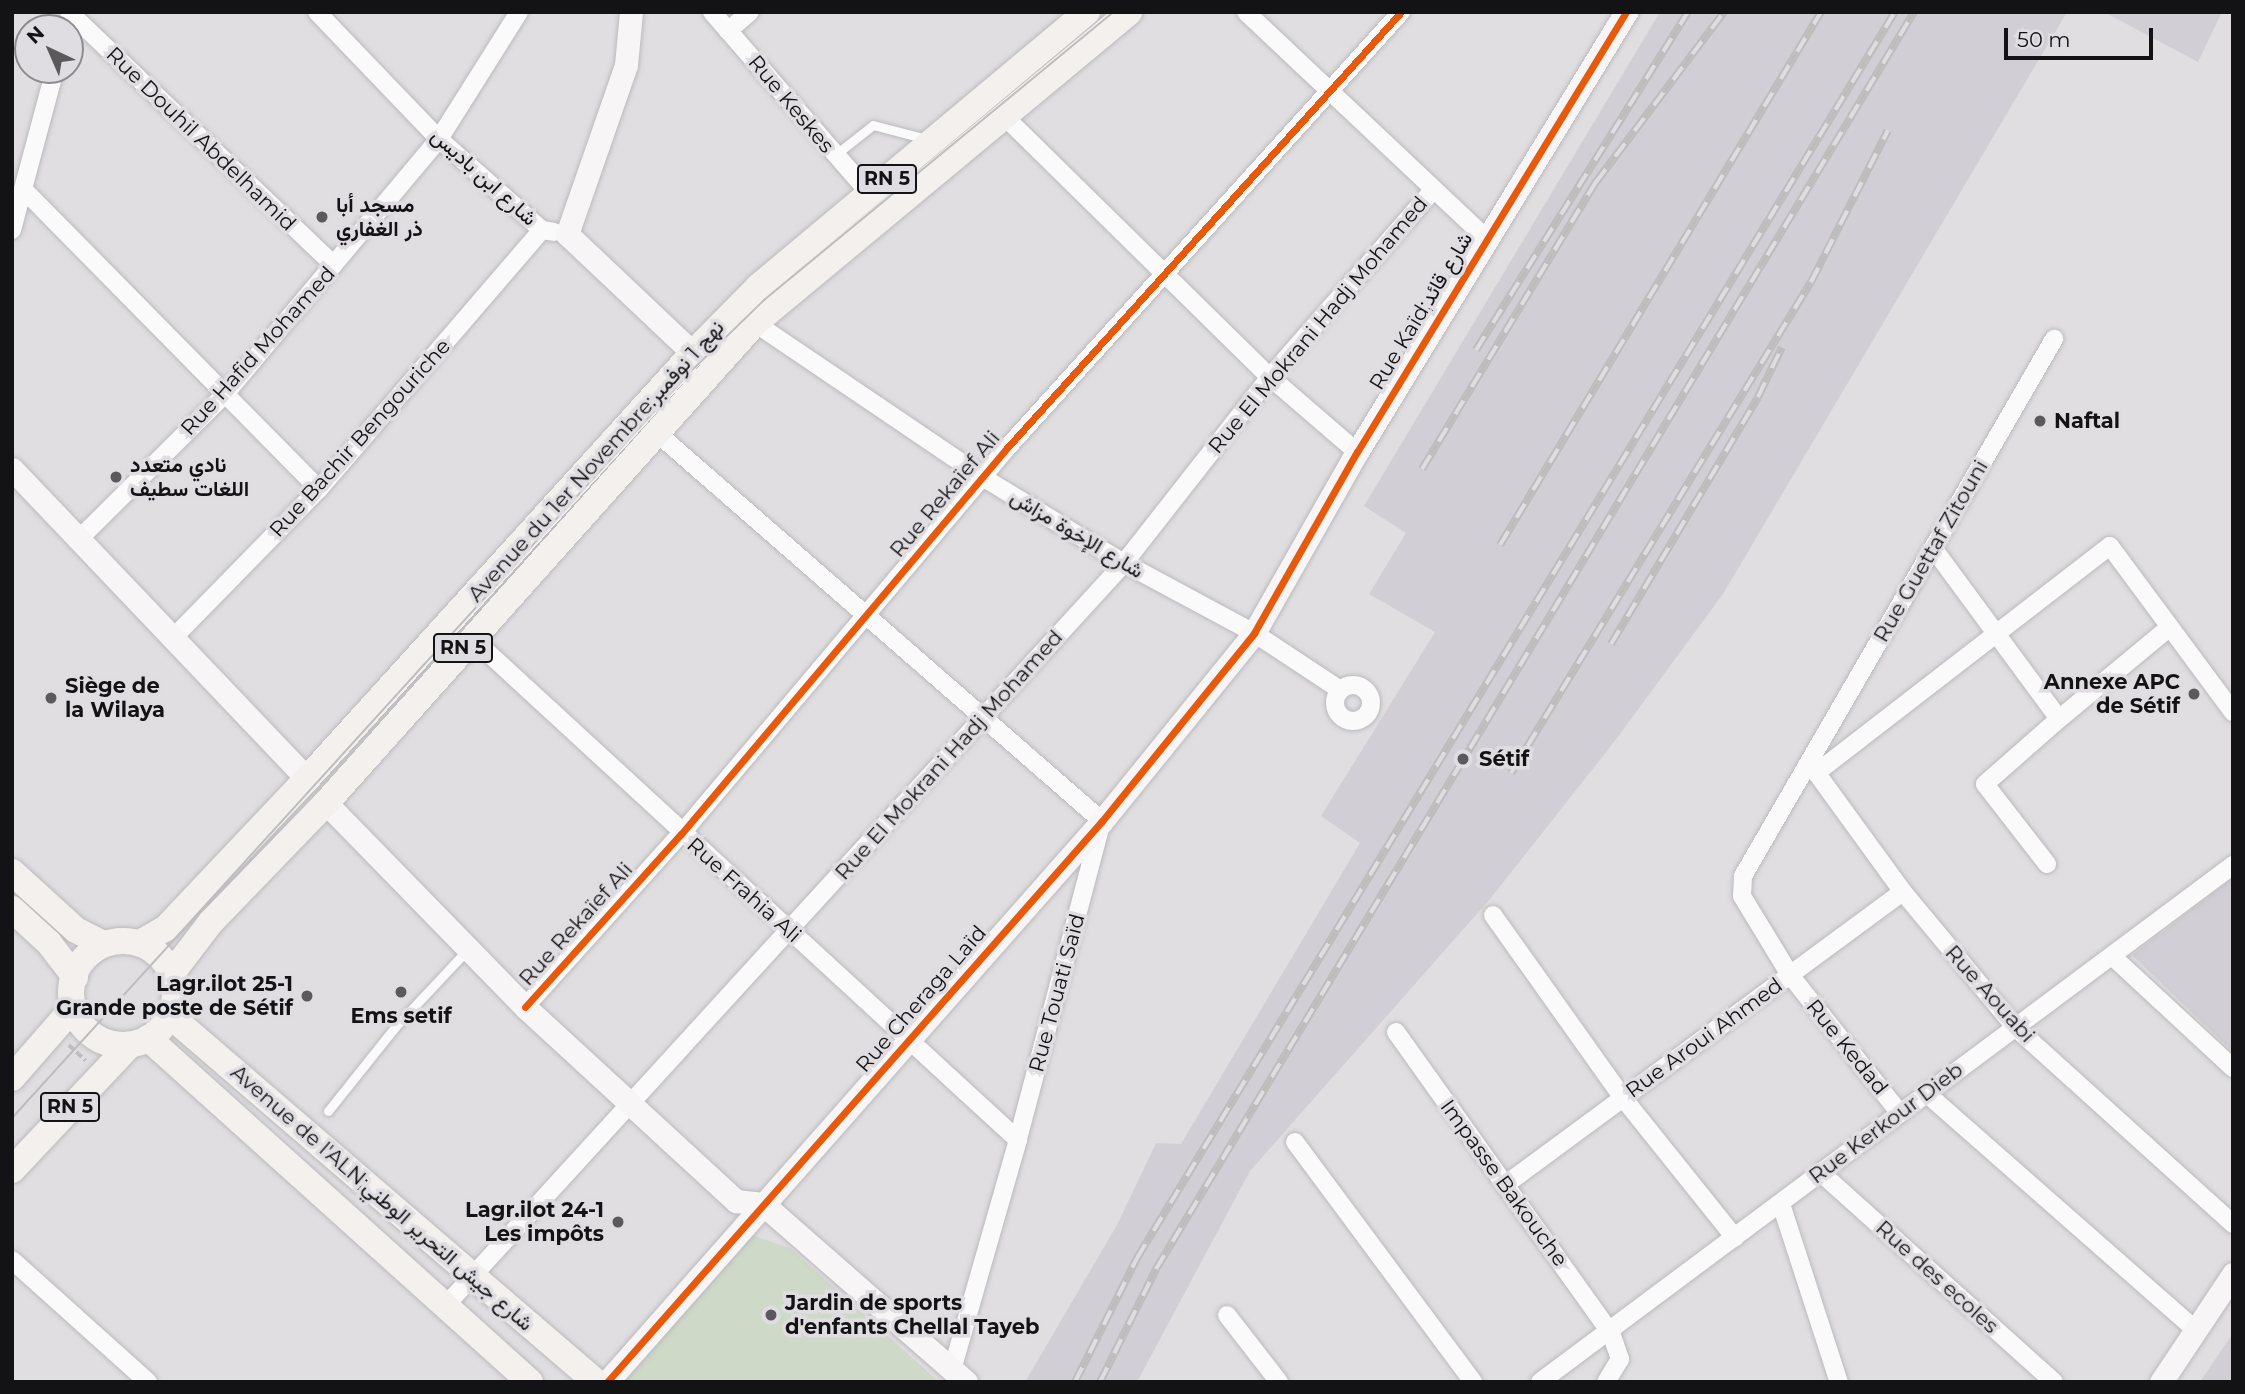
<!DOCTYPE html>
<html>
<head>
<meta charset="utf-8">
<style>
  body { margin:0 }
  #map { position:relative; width:2245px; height:1394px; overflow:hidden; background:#e0dee1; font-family:Montserrat,Vazirmatn,sans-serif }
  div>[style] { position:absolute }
  .built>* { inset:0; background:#d2ced5 }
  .green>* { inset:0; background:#ced9c7 }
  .path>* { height:3.5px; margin-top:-1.75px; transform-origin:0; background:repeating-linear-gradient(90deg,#bfbdbf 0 7px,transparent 0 10.5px) }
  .roads { filter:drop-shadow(0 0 2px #bbbabc) drop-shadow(0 0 2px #bbbabc) }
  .lane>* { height:9px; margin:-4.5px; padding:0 4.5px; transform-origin:4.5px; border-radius:4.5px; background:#fafafa }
  .street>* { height:18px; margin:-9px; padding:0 9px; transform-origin:9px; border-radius:9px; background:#fafafa }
  .street>.ring { margin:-9px; padding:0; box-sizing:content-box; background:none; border:18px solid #fafafa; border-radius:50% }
  .secondary>* { height:23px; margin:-11.5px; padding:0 11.5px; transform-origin:11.5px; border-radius:11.5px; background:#f7f5f5 }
  .primary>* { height:26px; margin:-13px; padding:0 13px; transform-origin:13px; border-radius:13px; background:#f4f0ee }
  .primary>.ring { margin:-13px; padding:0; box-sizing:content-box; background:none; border:26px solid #f4f0ee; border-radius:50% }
  .tram>* { height:2px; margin:-1px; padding:0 1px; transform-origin:1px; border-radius:1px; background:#bebdbe }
  .rail>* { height:8px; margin-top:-4px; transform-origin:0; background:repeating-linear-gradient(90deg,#e0dde2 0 16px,#bebdbe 0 32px); box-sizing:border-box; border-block:2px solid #bebdbe }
  .cycleway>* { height:7px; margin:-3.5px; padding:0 3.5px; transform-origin:3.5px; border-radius:3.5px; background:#e8590c }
  .dots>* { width:19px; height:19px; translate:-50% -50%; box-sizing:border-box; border:4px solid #e0dde2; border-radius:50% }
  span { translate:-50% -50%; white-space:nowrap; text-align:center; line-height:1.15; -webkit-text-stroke:7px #e0dde2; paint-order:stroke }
  .shield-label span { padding:2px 5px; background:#e0dde2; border:2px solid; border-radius:5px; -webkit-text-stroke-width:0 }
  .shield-label { font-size:19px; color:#131214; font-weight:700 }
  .street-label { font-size:21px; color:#131214 }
  .poi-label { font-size:21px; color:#131214; font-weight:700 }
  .left { translate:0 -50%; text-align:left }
  .right { translate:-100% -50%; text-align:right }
  .frame { position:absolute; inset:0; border:14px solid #131214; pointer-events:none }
  .north { position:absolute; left:14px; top:14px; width:70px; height:70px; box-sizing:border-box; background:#e0dde2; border:2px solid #8e8c90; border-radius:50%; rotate:316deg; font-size:19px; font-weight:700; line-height:28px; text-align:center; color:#131214 }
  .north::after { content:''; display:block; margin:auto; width:24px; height:32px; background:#5b595c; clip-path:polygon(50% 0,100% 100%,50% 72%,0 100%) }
  .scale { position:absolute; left:2004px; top:28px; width:149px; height:32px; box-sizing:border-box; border:4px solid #131214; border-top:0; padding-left:9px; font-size:21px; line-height:24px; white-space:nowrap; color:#131214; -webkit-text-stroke:5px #e0dde2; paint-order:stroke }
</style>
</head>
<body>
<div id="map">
  <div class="built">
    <div style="clip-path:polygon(1660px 12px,2067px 12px,1723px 594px,1614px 742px,1490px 899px,1250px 1171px,1137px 1382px,1025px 1382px,1117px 1225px,1156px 1143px,1181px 1144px,1360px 843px,1321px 816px,1435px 632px,1369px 594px,1406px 533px,1364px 506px)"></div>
    <div style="clip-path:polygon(2104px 12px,2222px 12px,2198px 62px)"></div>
    <div style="clip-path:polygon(2233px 878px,2233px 1052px,2132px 955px)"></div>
    <div style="clip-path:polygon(2233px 1333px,2233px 1382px,2200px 1382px)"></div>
  </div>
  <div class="green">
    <div style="clip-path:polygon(749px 1234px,790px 1248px,939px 1382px,618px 1382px)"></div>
  </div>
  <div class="path">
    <div style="left:69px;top:1045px;width:23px;rotate:43deg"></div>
  </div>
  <div class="roads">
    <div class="lane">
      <div style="left:835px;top:155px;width:48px;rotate:-38.3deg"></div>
      <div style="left:873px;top:125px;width:56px;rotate:14.5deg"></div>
      <div style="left:328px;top:1111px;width:107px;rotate:-51.4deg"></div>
      <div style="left:395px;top:1027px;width:107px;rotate:-46.9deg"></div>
    </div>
    <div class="street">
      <div style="left:69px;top:12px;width:366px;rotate:43.7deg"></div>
      <div style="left:317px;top:12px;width:176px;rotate:46.2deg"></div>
      <div style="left:439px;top:139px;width:137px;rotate:41.5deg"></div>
      <div style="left:542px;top:230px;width:12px;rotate:9deg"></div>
      <div style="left:712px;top:12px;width:241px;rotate:49deg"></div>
      <div style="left:1246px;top:12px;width:330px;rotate:43.3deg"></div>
      <div style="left:728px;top:31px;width:29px;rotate:-41deg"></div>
      <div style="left:1004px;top:116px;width:373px;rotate:44.5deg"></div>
      <div style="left:1270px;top:377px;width:115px;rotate:40.8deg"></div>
      <div style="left:26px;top:192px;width:417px;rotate:45.4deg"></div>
      <div style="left:12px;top:230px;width:166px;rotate:-75deg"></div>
      <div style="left:745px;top:321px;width:10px;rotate:11deg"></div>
      <div style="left:755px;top:323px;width:277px;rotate:34.1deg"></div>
      <div style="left:984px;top:478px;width:164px;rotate:31.3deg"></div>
      <div style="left:1124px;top:563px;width:148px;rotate:28.3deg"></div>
      <div style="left:1254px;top:633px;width:103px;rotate:33.5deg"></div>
      <div style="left:657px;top:433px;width:590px;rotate:41.09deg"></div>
      <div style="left:1102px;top:821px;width:330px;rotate:104.8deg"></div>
      <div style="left:1018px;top:1140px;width:239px;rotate:106deg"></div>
      <div style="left:78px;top:540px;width:207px;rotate:-44.8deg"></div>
      <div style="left:225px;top:394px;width:333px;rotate:-50deg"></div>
      <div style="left:439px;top:139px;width:150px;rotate:-57.8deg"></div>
      <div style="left:1933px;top:548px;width:212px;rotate:53.6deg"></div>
      <div style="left:2059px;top:719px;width:144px;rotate:-39.7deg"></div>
      <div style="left:472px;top:638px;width:742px;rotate:42.6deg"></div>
      <div style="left:172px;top:639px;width:210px;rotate:-45.6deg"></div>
      <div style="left:319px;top:489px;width:342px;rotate:-49.3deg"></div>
      <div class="ring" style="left:1335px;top:685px;width:18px;height:18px"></div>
      <div style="left:1810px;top:764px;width:158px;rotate:54deg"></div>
      <div style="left:1903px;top:892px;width:175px;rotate:50.3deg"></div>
      <div style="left:2015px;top:1027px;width:294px;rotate:42.1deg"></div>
      <div style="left:1816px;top:773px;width:371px;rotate:-37.7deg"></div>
      <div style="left:2110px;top:546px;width:207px;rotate:53.5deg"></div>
      <div style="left:2047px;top:864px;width:101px;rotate:-127.8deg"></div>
      <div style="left:1985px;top:784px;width:98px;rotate:-41.3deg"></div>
      <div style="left:1493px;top:915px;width:224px;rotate:54.6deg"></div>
      <div style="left:1623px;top:1098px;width:179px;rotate:51.3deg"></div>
      <div style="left:2112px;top:956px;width:165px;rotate:42.8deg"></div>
      <div style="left:525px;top:1007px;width:233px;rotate:-48deg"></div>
      <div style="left:681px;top:834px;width:504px;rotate:-49.83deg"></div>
      <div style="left:1006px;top:449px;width:589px;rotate:-47.89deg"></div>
      <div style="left:1396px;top:1032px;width:370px;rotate:54.5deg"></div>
      <div style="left:1611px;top:1333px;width:28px;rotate:71deg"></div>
      <div style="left:1620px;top:1359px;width:27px;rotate:121deg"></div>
      <div style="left:1926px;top:1093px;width:359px;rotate:41.3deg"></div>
      <div style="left:1899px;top:1112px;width:175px;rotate:-128.5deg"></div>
      <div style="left:1790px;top:975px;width:92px;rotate:-121.3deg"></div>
      <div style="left:1742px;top:896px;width:20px;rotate:-87deg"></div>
      <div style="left:1743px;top:876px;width:621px;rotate:-59.92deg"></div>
      <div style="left:1295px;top:1142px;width:299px;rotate:53.4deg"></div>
      <div style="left:1820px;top:1172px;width:314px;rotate:41.9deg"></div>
      <div style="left:1505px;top:1185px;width:494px;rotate:-36.4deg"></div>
      <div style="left:1781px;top:1204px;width:187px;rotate:72deg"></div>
      <div style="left:12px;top:1260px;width:183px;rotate:41.9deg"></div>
      <div style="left:447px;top:1304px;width:1004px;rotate:-47.58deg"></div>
      <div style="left:1124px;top:563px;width:236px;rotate:-51.9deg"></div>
      <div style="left:1270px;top:377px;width:248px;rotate:-48.9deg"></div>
      <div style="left:1227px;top:1315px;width:85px;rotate:52.2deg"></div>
      <div style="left:1540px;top:1382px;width:865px;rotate:-36.72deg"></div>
    </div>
    <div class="secondary">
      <div style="left:631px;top:12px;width:53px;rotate:95.4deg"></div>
      <div style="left:626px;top:65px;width:179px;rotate:109.2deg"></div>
      <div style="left:567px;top:234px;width:173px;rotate:43.4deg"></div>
      <div style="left:12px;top:469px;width:428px;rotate:46.4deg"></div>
      <div style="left:326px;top:803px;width:285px;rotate:45.7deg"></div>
      <div style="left:525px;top:1007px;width:287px;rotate:42.6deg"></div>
      <div style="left:736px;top:1201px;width:27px;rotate:6deg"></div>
      <div style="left:763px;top:1204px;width:270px;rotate:41.2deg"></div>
      <div style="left:607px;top:1382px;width:748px;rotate:-48.58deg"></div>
      <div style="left:1102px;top:821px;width:242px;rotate:-51deg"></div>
      <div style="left:1254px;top:633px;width:208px;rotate:-60.4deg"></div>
      <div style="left:1357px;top:452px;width:516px;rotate:-58.56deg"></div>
      <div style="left:2161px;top:1382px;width:130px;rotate:-56.3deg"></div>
    </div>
    <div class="primary">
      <div style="left:12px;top:872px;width:86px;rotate:42.2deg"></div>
      <div style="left:76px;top:930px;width:31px;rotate:27deg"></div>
      <div style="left:12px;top:909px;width:50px;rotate:42.6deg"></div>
      <div style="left:49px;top:943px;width:43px;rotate:52.6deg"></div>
      <div class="ring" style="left:71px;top:941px;width:78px;height:78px"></div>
      <div style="left:140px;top:943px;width:30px;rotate:-30deg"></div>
      <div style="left:166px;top:928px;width:205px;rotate:-46.6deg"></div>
      <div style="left:307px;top:779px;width:575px;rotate:-47.82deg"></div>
      <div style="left:693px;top:353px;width:93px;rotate:-45.4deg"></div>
      <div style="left:758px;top:287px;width:429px;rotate:-39.9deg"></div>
      <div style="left:172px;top:973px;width:64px;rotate:-52.6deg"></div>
      <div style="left:211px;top:922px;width:165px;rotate:-46deg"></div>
      <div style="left:326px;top:803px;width:644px;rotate:-48.21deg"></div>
      <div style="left:755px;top:323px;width:486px;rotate:-39.7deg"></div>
      <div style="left:172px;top:1010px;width:17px;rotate:59deg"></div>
      <div style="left:181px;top:1025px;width:547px;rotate:40.7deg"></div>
      <div style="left:148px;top:1038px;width:514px;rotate:42deg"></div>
      <div style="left:12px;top:1078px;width:93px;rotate:-48.9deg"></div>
      <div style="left:12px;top:1170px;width:172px;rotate:-46.7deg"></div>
    </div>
  </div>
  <div class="tram">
    <div style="left:12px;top:1118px;width:1007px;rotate:-47.74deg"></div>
    <div style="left:689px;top:373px;width:105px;rotate:-44.2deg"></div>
    <div style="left:764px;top:300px;width:452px;rotate:-39.5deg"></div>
  </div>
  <div class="rail">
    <div style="left:1476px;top:350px;width:399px;rotate:-57.9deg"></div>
    <div style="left:1422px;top:469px;width:336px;rotate:-58.8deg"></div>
    <div style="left:1596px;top:182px;width:213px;rotate:-53deg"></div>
    <div style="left:1500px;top:545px;width:622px;rotate:-58.94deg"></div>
    <div style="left:1611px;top:644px;width:287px;rotate:-59.2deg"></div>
    <div style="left:1758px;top:397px;width:55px;rotate:-64.4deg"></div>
    <div style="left:1511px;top:773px;width:575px;rotate:-58.58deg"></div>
    <div style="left:1811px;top:282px;width:170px;rotate:-63.1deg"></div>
    <div style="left:1075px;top:1382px;width:139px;rotate:-63.4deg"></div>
    <div style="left:1137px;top:1258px;width:1458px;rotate:-58.69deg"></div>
    <div style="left:1100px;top:1382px;width:126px;rotate:-63.6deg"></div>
    <div style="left:1156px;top:1269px;width:1468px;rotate:-58.91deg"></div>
  </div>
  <div class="cycleway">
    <div style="left:525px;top:1007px;width:233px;rotate:-48deg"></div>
    <div style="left:681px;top:834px;width:504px;rotate:-49.83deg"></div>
    <div style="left:1006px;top:449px;width:589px;rotate:-47.89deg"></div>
    <div style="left:607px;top:1382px;width:748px;rotate:-48.58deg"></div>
    <div style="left:1102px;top:821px;width:242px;rotate:-51deg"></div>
    <div style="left:1254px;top:633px;width:208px;rotate:-60.4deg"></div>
    <div style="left:1357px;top:452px;width:516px;rotate:-58.56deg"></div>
  </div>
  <div class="dots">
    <div style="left:322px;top:217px;background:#5b595c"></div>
    <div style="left:2040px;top:421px;background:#5b595c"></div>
    <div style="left:116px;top:477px;background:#5b595c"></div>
    <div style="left:2194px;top:694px;background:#5b595c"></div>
    <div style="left:51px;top:698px;background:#5b595c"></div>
    <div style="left:1463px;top:759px;background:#5b595c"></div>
    <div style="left:401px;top:992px;background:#5b595c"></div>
    <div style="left:307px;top:996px;background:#5b595c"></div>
    <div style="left:618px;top:1222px;background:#5b595c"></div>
    <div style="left:771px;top:1315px;background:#5b595c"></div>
  </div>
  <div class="shield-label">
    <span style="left:887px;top:179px">RN 5</span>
    <span style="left:463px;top:648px">RN 5</span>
    <span style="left:70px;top:1107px">RN 5</span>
  </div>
  <div class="street-label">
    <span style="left:791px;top:104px;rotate:50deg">Rue Keskes</span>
    <span style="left:201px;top:139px;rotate:44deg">Rue Douhil Abdelhamid</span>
    <span style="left:484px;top:177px;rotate:42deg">شارع ابن باديس</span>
    <span style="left:1421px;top:311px;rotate:-59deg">Rue Kaïd;شارع قائد</span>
    <span style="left:1318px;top:325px;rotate:-50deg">Rue El Mokrani Hadj Mohamed</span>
    <span style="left:258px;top:351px;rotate:-48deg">Rue Hafid Mohamed</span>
    <span style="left:360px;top:438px;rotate:-48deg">Rue Bachir Bengouriche</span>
    <span style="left:596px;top:461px;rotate:-48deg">Avenue du 1er Novembre;نهج 1 نوفمبر</span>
    <span style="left:945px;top:494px;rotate:-50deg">Rue Rekaïef Ali</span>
    <span style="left:1077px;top:534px;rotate:31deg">شارع الإخوة مزاش</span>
    <span style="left:1931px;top:551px;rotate:-60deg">Rue Guettaf Zitouni</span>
    <span style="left:949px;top:755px;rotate:-48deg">Rue El Mokrani Hadj Mohamed</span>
    <span style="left:744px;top:890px;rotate:42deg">Rue Frahia Ali</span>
    <span style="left:576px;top:924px;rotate:-48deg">Rue Rekaïef Ali</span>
    <span style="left:1057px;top:993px;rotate:-75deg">Rue Touati Saïd</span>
    <span style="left:1990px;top:994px;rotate:48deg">Rue Aouabi</span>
    <span style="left:921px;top:999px;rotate:-49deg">Rue Cheraga Laïd</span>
    <span style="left:1704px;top:1038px;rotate:-36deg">Rue Aroui Ahmed</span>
    <span style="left:1847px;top:1047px;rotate:51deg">Rue Kedad</span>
    <span style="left:1886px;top:1123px;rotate:-37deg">Rue Kerkour Dieb</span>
    <span style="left:1504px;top:1183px;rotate:54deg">Impasse Bakouche</span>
    <span style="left:382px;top:1198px;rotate:41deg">Avenue de l'ALN;شارع جيش التحرير الوطني</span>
    <span style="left:1937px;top:1277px;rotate:42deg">Rue des ecoles</span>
  </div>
  <div class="poi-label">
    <span class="left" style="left:336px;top:217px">مسجد أبا<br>ذر الغفاري</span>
    <span class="left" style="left:2054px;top:421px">Naftal</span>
    <span class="left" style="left:130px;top:477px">نادي متعدد<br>اللغات سطيف</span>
    <span class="right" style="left:2180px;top:694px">Annexe APC<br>de Sétif</span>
    <span class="left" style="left:65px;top:698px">Siège de<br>la Wilaya</span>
    <span class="left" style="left:1479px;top:759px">Sétif</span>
    <span class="right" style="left:293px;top:996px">Lagr.ilot 25-1<br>Grande poste de Sétif</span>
    <span style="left:401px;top:1016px">Ems setif</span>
    <span class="right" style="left:604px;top:1222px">Lagr.ilot 24-1<br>Les impôts</span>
    <span class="left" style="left:785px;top:1315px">Jardin de sports<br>d'enfants Chellal Tayeb</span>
  </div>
  <div class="frame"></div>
  <div class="north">N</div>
  <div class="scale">50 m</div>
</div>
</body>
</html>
